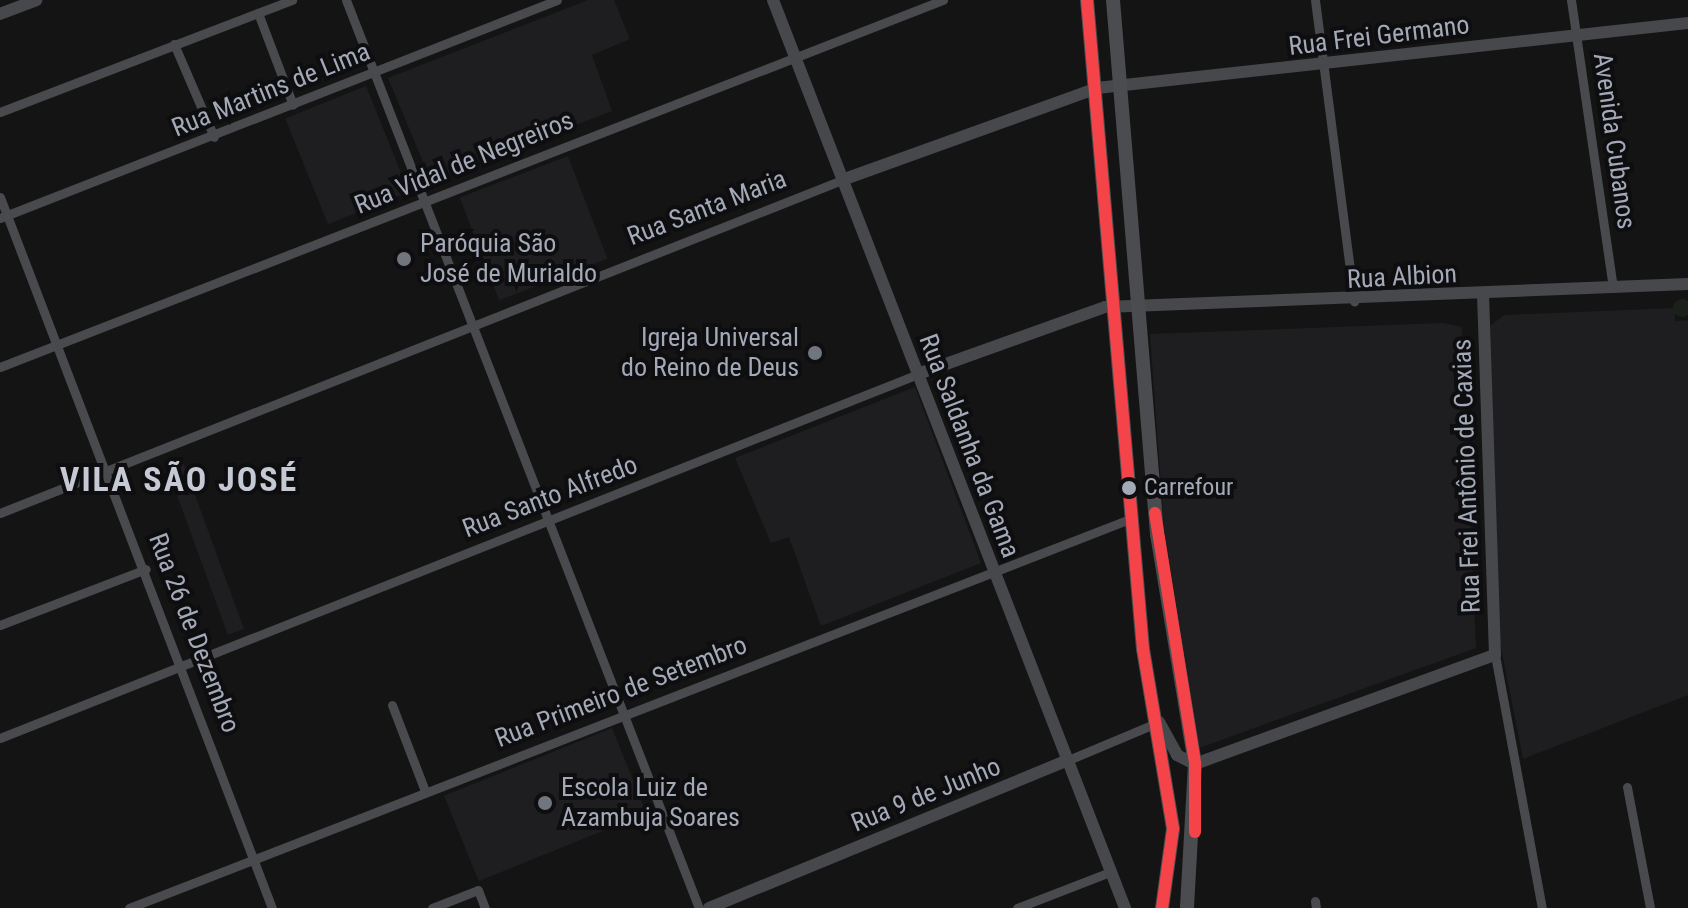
<!DOCTYPE html>
<html>
<head>
<meta charset="utf-8">
<style>
  body { margin:0 }
  #map { position:relative; width:1688px; height:908px; overflow:hidden; background:#141414; font-family:"Roboto Condensed",sans-serif }
  div>[style] { position:absolute }
  .built>* { inset:0; background:#1e1e20; transform-origin:0 0 }
  .green>* { inset:0; background:#1a211b }
  .round { border-radius:50% }
  .street>* { height:9px; margin:-4.5px; padding:0 4.5px; transform-origin:4.5px; border-radius:4.5px; background:#484a4d }
  .secondary>* { height:12px; margin:-6px; padding:0 6px; transform-origin:6px; border-radius:6px; background:#46484c }
  .primary>* { height:14px; margin:-7px; padding:0 7px; transform-origin:7px; border-radius:7px; background:#4b4c4f }
  .bus-1>* { height:12px; margin:-6px; padding:0 6px; transform-origin:6px; border-radius:6px; background:#f4444a }
  .dots>* { width:22px; height:22px; translate:-50% -50%; box-sizing:border-box; border:4px solid #0e0e10; border-radius:50% }
  span { translate:-50% -50%; white-space:nowrap; text-align:center; line-height:1.15; -webkit-text-stroke:8px #0e0e10; paint-order:stroke }
  .bus-label { font-size:24px; color:#a3a9b7 }
  .left { translate:0 -50%; text-align:left }
  .street-label { font-size:26px; color:#a3a9b7 }
  .poi-label { font-size:26px; color:#a3a9b7 }
  .right { translate:-100% -50%; text-align:right }
  .district-label { font-size:34px; color:#c5c9d3; font-weight:700; letter-spacing:2px }
</style>
</head>
<body>
<div id="map">
  <div class="built">
    <div style="clip-path:polygon(588px 0,614px 0,630px 39px,592px 55px,612px 111px,431px 181px,388px 78px)"></div>
    <div style="left:366px;top:86px;width:114px;height:87px;rotate:68deg"></div>
    <div style="left:568px;top:156px;width:110px;height:116px;rotate:69deg"></div>
    <div style="clip-path:polygon(1675px 308px,1675px 321px,1688px 320px,1688px 695px,1523px 759px,1498px 632px,1490px 326px,1504px 315px)"></div>
    <div style="clip-path:polygon(1443px 323px,1462px 327px,1476px 648px,1199px 748px,1168px 581px,1150px 334px)"></div>
    <div style="clip-path:polygon(915px 387px,981px 563px,821px 626px,789px 537px,771px 543px,735px 458px)"></div>
    <div style="left:182px;top:459px;width:181px;height:17px;rotate:70deg"></div>
    <div style="left:612px;top:728px;width:92px;height:181px;rotate:68deg"></div>
  </div>
  <div class="green">
    <div class="round" style="left:1673px;top:299px;width:18px;height:18px"></div>
  </div>
  <div class="street">
    <div style="left:346px;top:0;width:974px;rotate:68.76deg"></div>
    <div style="left:1315px;top:0;width:304px;rotate:82.6deg"></div>
    <div style="left:1571px;top:0;width:291px;rotate:81.7deg"></div>
    <div style="left:258px;top:13px;width:98px;rotate:69.2deg"></div>
    <div style="left:174px;top:44px;width:101px;rotate:66.7deg"></div>
    <div style="left:0;top:112px;width:313px;rotate:-21deg"></div>
    <div style="left:0;top:197px;width:761px;rotate:69.07deg"></div>
    <div style="left:0;top:218px;width:598px;rotate:-21.37deg"></div>
    <div style="left:0;top:367px;width:1012px;rotate:-21.27deg"></div>
    <div style="left:0;top:513px;width:905px;rotate:-21.58deg"></div>
    <div style="left:0;top:625px;width:156px;rotate:-21deg"></div>
    <div style="left:1495px;top:655px;width:257px;rotate:79.5deg"></div>
    <div style="left:392px;top:705px;width:92px;rotate:69deg"></div>
    <div style="left:0;top:738px;width:988px;rotate:-21.63deg"></div>
    <div style="left:1066px;top:761px;width:101px;rotate:-22.8deg"></div>
    <div style="left:1627px;top:787px;width:123px;rotate:79.2deg"></div>
    <div style="left:1315px;top:901px;width:7px;rotate:82deg"></div>
    <div style="left:129px;top:908px;width:1074px;rotate:-21.24deg"></div>
    <div style="left:432px;top:908px;width:49px;rotate:-21.4deg"></div>
    <div style="left:478px;top:890px;width:19px;rotate:69deg"></div>
    <div style="left:1017px;top:908px;width:100px;rotate:-21.2deg"></div>
  </div>
  <div class="secondary">
    <div style="left:773px;top:0;width:974px;rotate:68.81deg"></div>
    <div style="left:0;top:14px;width:39px;rotate:-21deg"></div>
    <div style="left:842px;top:180px;width:271px;rotate:-19.8deg"></div>
    <div style="left:1097px;top:88px;width:595px;rotate:-6.28deg"></div>
    <div style="left:918px;top:374px;width:199px;rotate:-19.7deg"></div>
    <div style="left:1105px;top:307px;width:583px;rotate:-2.26deg"></div>
    <div style="left:1159px;top:722px;width:38px;rotate:61deg"></div>
    <div style="left:1177px;top:755px;width:20px;rotate:27deg"></div>
    <div style="left:1195px;top:764px;width:319px;rotate:-20deg"></div>
    <div style="left:1495px;top:655px;width:360px;rotate:-91.9deg"></div>
    <div style="left:709px;top:908px;width:386px;rotate:-22.4deg"></div>
  </div>
  <div class="primary">
    <div style="left:1087px;top:0;width:651px;rotate:85.07deg"></div>
    <div style="left:1143px;top:649px;width:182px;rotate:80.5deg"></div>
    <div style="left:1173px;top:829px;width:80px;rotate:97.9deg"></div>
    <div style="left:1113px;top:0;width:536px;rotate:85.29deg"></div>
    <div style="left:1157px;top:534px;width:233px;rotate:80.6deg"></div>
    <div style="left:1195px;top:764px;width:144px;rotate:93.2deg"></div>
  </div>
  <div class="bus-1">
    <div style="left:1087px;top:0;width:651px;rotate:85.07deg"></div>
    <div style="left:1143px;top:649px;width:182px;rotate:80.5deg"></div>
    <div style="left:1173px;top:829px;width:80px;rotate:97.9deg"></div>
    <div style="left:1155px;top:513px;width:254px;rotate:80.9deg"></div>
    <div style="left:1195px;top:764px;width:68px;rotate:90deg"></div>
  </div>
  <div class="dots">
    <div style="left:404px;top:259px;background:#71757e"></div>
    <div style="left:815px;top:353px;background:#71757e"></div>
    <div style="left:1129px;top:488px;background:#a3a9b7"></div>
    <div style="left:545px;top:803px;background:#71757e"></div>
  </div>
  <div class="bus-label">
    <span class="left" style="left:1144px;top:488px">Carrefour</span>
  </div>
  <div class="street-label">
    <span style="left:1379px;top:36px;rotate:-7deg">Rua Frei Germano</span>
    <span style="left:271px;top:90px;rotate:-22deg">Rua Martins de Lima</span>
    <span style="left:1614px;top:141px;rotate:82deg">Avenida Cubanos</span>
    <span style="left:464px;top:163px;rotate:-22deg">Rua Vidal de Negreiros</span>
    <span style="left:707px;top:208px;rotate:-21deg">Rua Santa Maria</span>
    <span style="left:1402px;top:277px;rotate:-3deg">Rua Albion</span>
    <span style="left:969px;top:446px;rotate:69deg">Rua Saldanha da Gama</span>
    <span style="left:1467px;top:476px;rotate:-92deg">Rua Frei Antônio de Caxias</span>
    <span style="left:550px;top:497px;rotate:-21deg">Rua Santo Alfredo</span>
    <span style="left:194px;top:633px;rotate:69deg">Rua 26 de Dezembro</span>
    <span style="left:621px;top:692px;rotate:-21deg">Rua Primeiro de Setembro</span>
    <span style="left:926px;top:795px;rotate:-22deg">Rua 9 de Junho</span>
  </div>
  <div class="poi-label">
    <span class="left" style="left:420px;top:259px">Paróquia São<br>José de Murialdo</span>
    <span class="right" style="left:799px;top:353px">Igreja Universal<br>do Reino de Deus</span>
    <span class="left" style="left:561px;top:803px">Escola Luiz de<br>Azambuja Soares</span>
  </div>
  <div class="district-label">
    <span style="left:179px;top:480px">VILA SÃO JOSÉ</span>
  </div>
</div>
</body>
</html>
